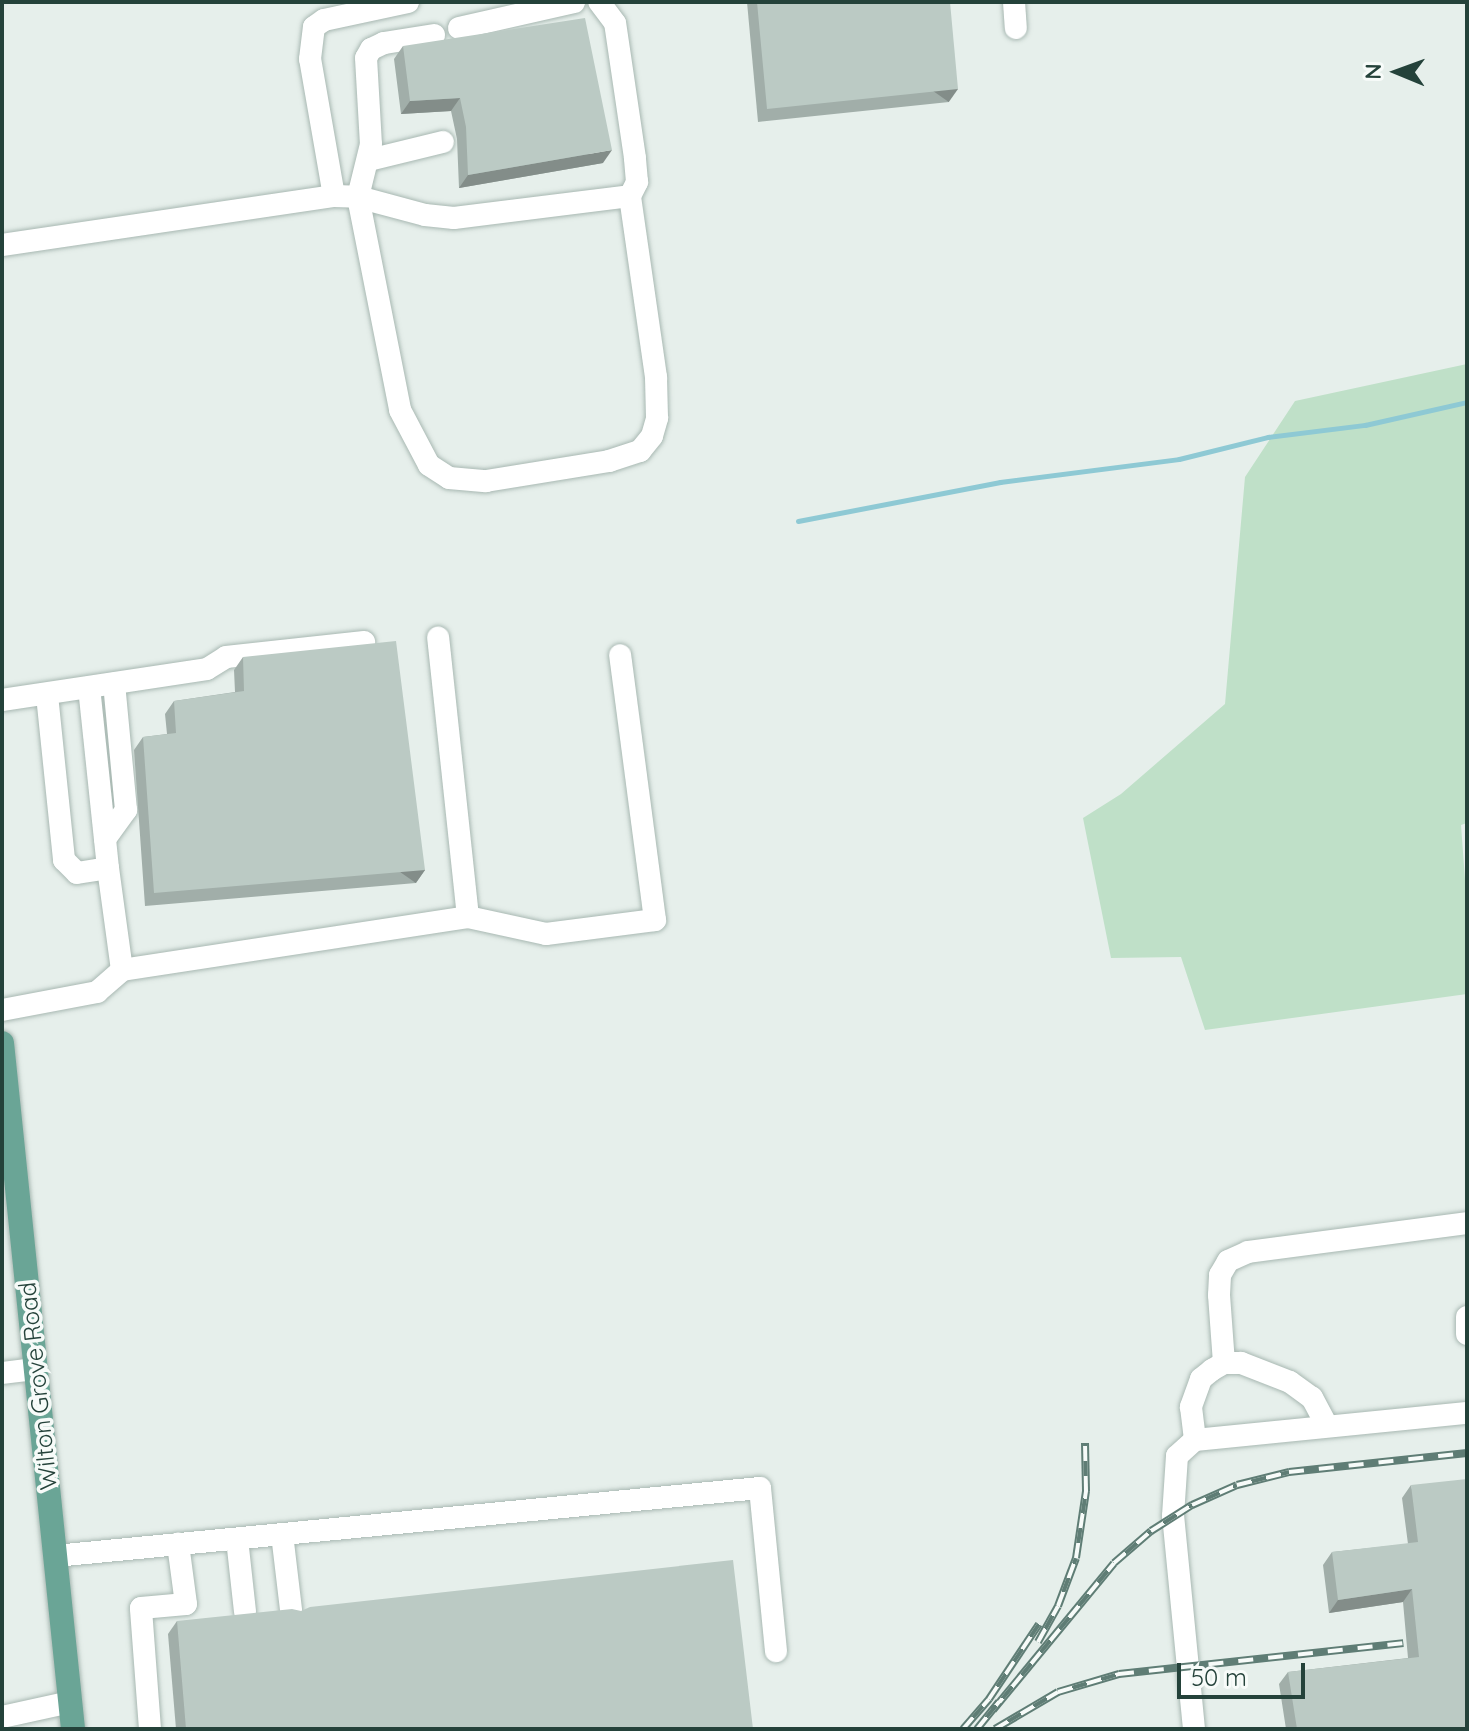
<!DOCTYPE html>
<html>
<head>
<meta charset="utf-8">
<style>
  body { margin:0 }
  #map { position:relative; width:1469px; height:1731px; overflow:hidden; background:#e6efeb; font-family:Quicksand,sans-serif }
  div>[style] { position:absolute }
  .green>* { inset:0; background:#bfe0c8 }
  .stream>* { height:5px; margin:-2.5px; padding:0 2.5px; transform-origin:2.5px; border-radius:2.5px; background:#8ec9d4 }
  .roads { filter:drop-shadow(0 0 2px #a8b8b2) drop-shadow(0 0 2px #a8b8b2) }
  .minor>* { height:22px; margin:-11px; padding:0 11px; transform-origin:11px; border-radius:11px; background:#fff }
  .major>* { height:24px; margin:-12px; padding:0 12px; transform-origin:12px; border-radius:12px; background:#6aa596 }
  .rail>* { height:8px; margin-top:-4px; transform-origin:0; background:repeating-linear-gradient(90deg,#f7fbf9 0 15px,#5f7d75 0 30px); box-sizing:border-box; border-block:2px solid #5f7d75 }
  .wall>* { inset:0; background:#a1aea9 }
  .shaded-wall>* { inset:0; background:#838d89; transform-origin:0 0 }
  .building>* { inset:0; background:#bbcac4 }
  span { translate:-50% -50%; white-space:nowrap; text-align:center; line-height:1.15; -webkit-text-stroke:7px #f7fbf9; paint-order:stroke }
  .street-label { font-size:24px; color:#24423a }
  .frame { position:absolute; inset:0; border:4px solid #24423a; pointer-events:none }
  .north { position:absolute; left:1357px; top:32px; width:80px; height:80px; -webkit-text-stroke:6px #f7fbf9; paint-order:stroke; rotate:271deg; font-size:22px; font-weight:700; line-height:32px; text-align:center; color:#24423a }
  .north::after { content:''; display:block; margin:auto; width:28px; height:36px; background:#24423a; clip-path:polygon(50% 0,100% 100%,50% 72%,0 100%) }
  .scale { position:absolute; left:1177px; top:1663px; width:128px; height:36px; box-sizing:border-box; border:4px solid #24423a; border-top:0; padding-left:10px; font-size:24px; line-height:28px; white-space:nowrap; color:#24423a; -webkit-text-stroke:6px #f7fbf9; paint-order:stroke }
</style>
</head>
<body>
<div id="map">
  <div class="green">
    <div style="clip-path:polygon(1467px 364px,1467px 823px,1461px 825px,1467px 906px,1467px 994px,1205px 1030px,1181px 957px,1111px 958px,1083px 818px,1121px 794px,1225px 704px,1245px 477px,1295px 401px)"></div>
  </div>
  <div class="stream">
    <div style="left:798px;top:521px;width:206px;rotate:-10.9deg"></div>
    <div style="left:1000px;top:482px;width:180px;rotate:-7.3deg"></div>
    <div style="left:1179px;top:459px;width:92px;rotate:-13.9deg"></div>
    <div style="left:1268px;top:437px;width:98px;rotate:-7.1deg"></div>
    <div style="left:1365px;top:425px;width:105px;rotate:-12.7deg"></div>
  </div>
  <div class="roads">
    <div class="minor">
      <div style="left:1014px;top:2px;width:26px;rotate:86deg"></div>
      <div style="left:459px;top:28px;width:118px;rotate:-12.7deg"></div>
      <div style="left:434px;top:35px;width:51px;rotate:170.9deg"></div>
      <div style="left:384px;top:43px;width:14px;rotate:155deg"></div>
      <div style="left:371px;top:49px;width:10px;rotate:119deg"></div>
      <div style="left:366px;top:58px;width:86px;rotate:86.7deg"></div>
      <div style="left:371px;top:144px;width:55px;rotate:103.8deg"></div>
      <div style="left:358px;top:197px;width:217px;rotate:78.8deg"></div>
      <div style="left:400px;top:410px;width:62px;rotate:62.2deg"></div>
      <div style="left:429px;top:465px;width:24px;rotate:33deg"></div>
      <div style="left:449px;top:478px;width:37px;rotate:5deg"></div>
      <div style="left:486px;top:481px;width:125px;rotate:-9.2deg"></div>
      <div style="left:609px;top:461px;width:33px;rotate:-18deg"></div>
      <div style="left:640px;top:451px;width:19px;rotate:-51deg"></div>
      <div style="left:652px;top:436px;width:19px;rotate:-74deg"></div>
      <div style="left:657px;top:418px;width:41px;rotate:-91.4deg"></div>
      <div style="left:656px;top:377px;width:183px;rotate:-98.2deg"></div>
      <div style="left:369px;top:160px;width:76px;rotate:-13.7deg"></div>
      <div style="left:334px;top:196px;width:139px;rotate:-99.9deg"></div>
      <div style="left:310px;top:59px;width:32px;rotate:-83deg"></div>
      <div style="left:314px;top:27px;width:12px;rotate:-35deg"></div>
      <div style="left:324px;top:20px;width:86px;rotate:-12.1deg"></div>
      <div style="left:2px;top:245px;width:336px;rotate:-8.4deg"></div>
      <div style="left:334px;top:196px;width:24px;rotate:2deg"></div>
      <div style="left:358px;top:197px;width:69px;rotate:15deg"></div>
      <div style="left:425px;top:215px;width:29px;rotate:6deg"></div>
      <div style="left:454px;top:218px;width:177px;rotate:-7.1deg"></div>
      <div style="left:630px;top:196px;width:16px;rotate:-63deg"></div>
      <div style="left:637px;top:182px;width:24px;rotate:-95deg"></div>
      <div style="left:635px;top:158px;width:136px;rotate:-98.4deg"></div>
      <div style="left:615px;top:23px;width:26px;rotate:-127deg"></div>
      <div style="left:47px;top:695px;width:166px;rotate:84.1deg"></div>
      <div style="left:64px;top:860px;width:18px;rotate:45deg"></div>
      <div style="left:77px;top:873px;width:31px;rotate:-9deg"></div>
      <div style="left:108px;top:868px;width:181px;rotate:-96deg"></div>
      <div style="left:2px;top:700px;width:207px;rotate:-8.6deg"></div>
      <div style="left:207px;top:669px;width:22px;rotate:-32deg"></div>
      <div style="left:226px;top:657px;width:139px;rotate:-6.2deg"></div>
      <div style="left:105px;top:839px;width:36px;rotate:-54deg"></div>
      <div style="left:126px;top:810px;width:127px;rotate:-95.4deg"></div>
      <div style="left:108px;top:868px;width:103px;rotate:82.2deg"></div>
      <div style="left:468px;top:917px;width:80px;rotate:12.3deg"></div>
      <div style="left:546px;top:934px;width:110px;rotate:-7.3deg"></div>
      <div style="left:655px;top:920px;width:267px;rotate:-97.5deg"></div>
      <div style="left:2px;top:1010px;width:97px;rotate:-10.7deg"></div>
      <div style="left:97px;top:992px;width:33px;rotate:-41deg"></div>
      <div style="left:122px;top:970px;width:350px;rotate:-8.7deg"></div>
      <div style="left:468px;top:917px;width:281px;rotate:-96.1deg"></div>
      <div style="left:1467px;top:1317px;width:17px;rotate:90deg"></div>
      <div style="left:1224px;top:1363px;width:68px;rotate:-94.2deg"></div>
      <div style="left:1219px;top:1295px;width:20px;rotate:-87deg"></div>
      <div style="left:1220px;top:1275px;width:16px;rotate:-60deg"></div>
      <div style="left:1228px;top:1261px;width:22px;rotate:-24deg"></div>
      <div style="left:1248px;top:1252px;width:221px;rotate:-7.5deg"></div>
      <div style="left:2px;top:1373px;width:34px;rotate:-7deg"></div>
      <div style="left:1326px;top:1424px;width:30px;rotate:-118deg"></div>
      <div style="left:1312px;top:1398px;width:27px;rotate:-144deg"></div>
      <div style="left:1290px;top:1382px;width:53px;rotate:-158.8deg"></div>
      <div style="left:1241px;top:1363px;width:17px;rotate:180deg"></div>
      <div style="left:1224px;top:1363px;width:14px;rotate:150deg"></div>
      <div style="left:1212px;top:1370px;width:14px;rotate:141deg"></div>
      <div style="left:1201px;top:1379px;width:30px;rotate:110deg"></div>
      <div style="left:1191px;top:1407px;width:33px;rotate:83deg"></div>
      <div style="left:1195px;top:1440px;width:273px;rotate:-5.7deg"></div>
      <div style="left:282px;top:1534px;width:77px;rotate:83.2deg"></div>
      <div style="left:237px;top:1539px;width:73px;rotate:83.7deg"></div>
      <div style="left:55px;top:1556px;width:708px;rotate:-5.51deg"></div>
      <div style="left:760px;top:1488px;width:164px;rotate:84.4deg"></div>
      <div style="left:2px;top:1717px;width:70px;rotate:-12.4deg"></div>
      <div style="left:150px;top:1729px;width:121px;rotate:-94.3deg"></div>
      <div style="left:141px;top:1608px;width:45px;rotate:-5.1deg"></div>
      <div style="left:186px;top:1604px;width:61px;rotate:-97.6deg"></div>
      <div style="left:1194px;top:1729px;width:214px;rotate:-95.6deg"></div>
      <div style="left:1173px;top:1516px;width:60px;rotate:-86.2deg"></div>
      <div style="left:1177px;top:1456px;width:24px;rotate:-42deg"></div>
    </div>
    <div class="major">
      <div style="left:2px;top:1043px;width:690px;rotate:84.09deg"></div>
    </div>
  </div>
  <div class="rail">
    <div style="left:1038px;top:1642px;width:41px;rotate:-60.9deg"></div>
    <div style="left:1058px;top:1606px;width:51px;rotate:-69.4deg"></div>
    <div style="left:1076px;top:1558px;width:68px;rotate:-81.5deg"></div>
    <div style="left:1086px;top:1491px;width:48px;rotate:-91.2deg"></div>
    <div style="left:993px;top:1710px;width:190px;rotate:-50.5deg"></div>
    <div style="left:1114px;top:1563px;width:49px;rotate:-40.9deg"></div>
    <div style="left:1151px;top:1531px;width:49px;rotate:-32.4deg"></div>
    <div style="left:1192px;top:1505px;width:49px;rotate:-24deg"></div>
    <div style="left:1237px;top:1485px;width:54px;rotate:-14deg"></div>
    <div style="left:1289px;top:1472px;width:179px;rotate:-6.1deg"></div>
    <div style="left:963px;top:1729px;width:40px;rotate:-49deg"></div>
    <div style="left:989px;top:1699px;width:90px;rotate:-56.3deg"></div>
    <div style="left:977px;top:1729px;width:35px;rotate:-51deg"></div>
    <div style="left:995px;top:1729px;width:73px;rotate:-30.4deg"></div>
    <div style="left:1058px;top:1692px;width:64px;rotate:-16.4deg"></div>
    <div style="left:1119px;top:1674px;width:286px;rotate:-6.2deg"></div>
  </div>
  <div class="wall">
    <div style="clip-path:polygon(747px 2px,950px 2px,949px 102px,758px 122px)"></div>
    <div style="clip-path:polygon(403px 46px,603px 163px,459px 188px,457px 139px,451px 111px,401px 114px,394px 59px)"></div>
    <div style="clip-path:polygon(243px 657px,425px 870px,416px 883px,145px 906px,134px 750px,143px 737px,167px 734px,165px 714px,174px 701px,235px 692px,234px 670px)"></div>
    <div style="clip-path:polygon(1411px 1485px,1467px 1729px,1286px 1729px,1279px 1684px,1288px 1672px,1408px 1658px,1403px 1602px,1329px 1613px,1323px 1565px,1332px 1552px,1408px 1544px,1402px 1498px)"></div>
    <div style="clip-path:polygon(177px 1621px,753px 1729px,176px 1729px,168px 1634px)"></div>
  </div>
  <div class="shaded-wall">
    <div style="left:958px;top:89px;width:16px;height:192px;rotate:125deg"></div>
    <div style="clip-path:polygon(460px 98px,451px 111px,401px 114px,410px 101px)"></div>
    <div style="clip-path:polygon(612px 150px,603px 163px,459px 188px,468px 175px)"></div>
    <div style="left:425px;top:870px;width:16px;height:272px;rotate:125deg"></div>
    <div style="clip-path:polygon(1412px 1589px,1403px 1602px,1329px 1613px,1338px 1600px)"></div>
  </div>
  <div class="building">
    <div style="clip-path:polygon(757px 2px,950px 2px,958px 89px,767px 109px)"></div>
    <div style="clip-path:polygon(585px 18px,612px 150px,468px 175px,466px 127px,460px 98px,410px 101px,403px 46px)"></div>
    <div style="clip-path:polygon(396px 641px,425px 870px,154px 893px,143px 737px,176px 733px,174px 701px,244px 691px,243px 657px)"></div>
    <div style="clip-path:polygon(1467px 1479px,1467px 1728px,1457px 1729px,1297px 1729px,1288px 1672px,1419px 1657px,1412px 1589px,1338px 1600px,1332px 1552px,1418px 1542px,1411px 1485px)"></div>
    <div style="clip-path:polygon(733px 1560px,753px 1729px,186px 1729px,177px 1621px,292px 1609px,301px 1611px,310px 1607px)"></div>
  </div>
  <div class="street-label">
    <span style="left:38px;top:1386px;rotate:-96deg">Wilton Grove Road</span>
  </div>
  <div class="frame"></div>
  <div class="north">N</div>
  <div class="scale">50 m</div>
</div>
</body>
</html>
